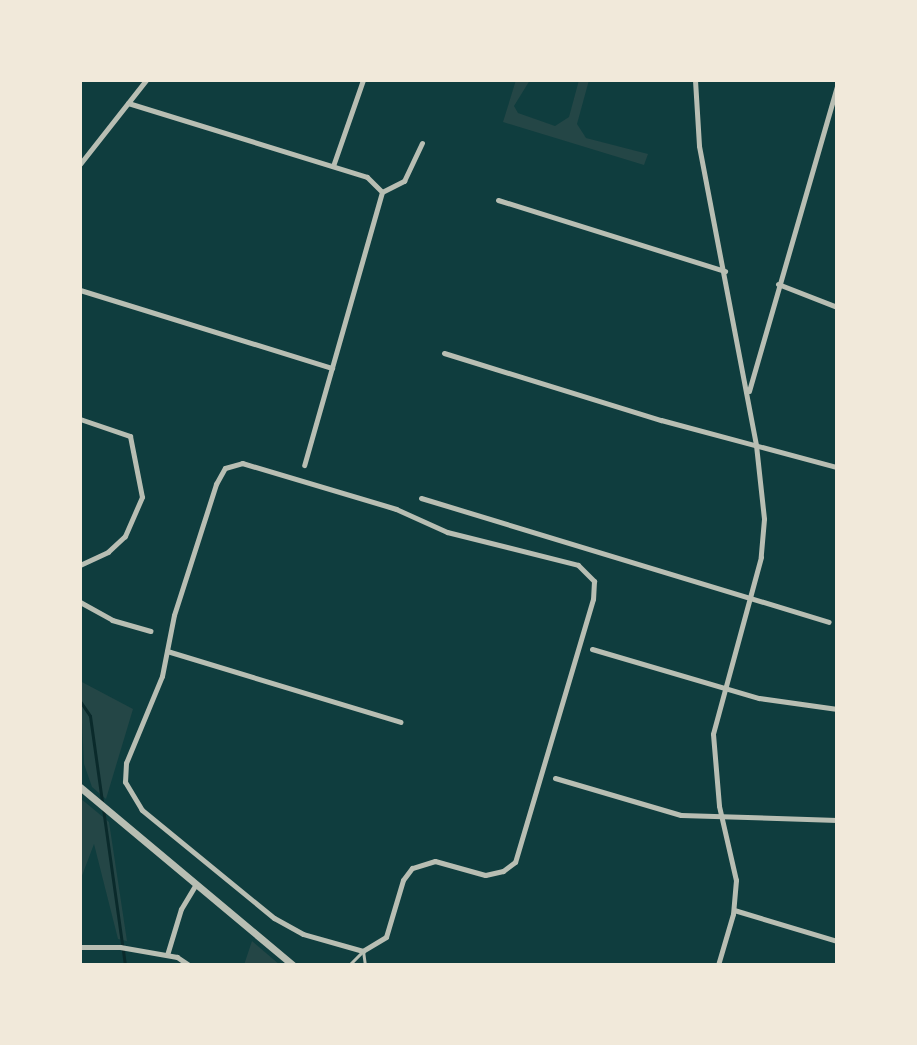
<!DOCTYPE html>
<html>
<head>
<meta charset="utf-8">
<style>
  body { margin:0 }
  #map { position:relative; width:917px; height:1045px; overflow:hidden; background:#0f3d3e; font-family:"Roboto Condensed",sans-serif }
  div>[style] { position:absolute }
  .green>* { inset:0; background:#244646 }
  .stream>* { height:3px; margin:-1.5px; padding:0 1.5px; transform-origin:1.5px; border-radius:1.5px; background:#0a2a2b }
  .service>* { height:3px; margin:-1.5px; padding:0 1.5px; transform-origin:1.5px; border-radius:1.5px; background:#b8beb3 }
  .minor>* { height:5px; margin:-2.5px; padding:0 2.5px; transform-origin:2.5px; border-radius:2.5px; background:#b8beb3 }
  .tertiary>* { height:7px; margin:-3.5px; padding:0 3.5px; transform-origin:3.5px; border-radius:3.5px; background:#b8beb3 }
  span { translate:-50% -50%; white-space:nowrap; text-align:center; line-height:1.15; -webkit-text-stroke:8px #f1e9da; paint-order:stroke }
  .frame { position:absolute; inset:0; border:82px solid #f1e9da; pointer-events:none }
</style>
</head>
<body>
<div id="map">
  <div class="green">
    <div style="clip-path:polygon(516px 80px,530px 80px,514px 106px,518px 113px,555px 126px,569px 117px,579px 80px,589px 80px,577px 124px,586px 138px,648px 154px,644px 165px,503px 122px)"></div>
    <div style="clip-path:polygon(80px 681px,133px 709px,106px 799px,92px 787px,84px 764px)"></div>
    <div style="clip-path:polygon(80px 798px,109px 822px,127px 941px,118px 939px,94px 844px,80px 881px)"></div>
    <div style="clip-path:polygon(252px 941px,280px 965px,244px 965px)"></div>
  </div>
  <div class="stream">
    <div style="left:80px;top:701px;width:18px;rotate:56deg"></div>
    <div style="left:90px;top:716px;width:251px;rotate:82deg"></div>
  </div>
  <div class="service">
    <div style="left:363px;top:951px;width:14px;rotate:82deg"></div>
    <div style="left:349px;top:965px;width:20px;rotate:-45deg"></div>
  </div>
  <div class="minor">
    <div style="left:695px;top:80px;width:66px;rotate:86.5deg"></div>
    <div style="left:699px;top:146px;width:304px;rotate:79.2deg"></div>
    <div style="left:756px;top:445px;width:74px;rotate:83.8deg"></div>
    <div style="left:764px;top:519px;width:38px;rotate:95deg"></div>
    <div style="left:761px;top:557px;width:183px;rotate:105.2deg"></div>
    <div style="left:713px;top:734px;width:72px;rotate:85.2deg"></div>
    <div style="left:719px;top:806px;width:76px;rotate:77.1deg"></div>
    <div style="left:736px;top:880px;width:34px;rotate:95deg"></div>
    <div style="left:733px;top:914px;width:53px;rotate:106.4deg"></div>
    <div style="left:128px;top:103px;width:250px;rotate:17.2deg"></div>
    <div style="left:367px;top:177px;width:21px;rotate:45deg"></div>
    <div style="left:382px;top:192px;width:284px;rotate:105.9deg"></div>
    <div style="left:80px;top:164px;width:107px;rotate:-51.8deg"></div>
    <div style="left:333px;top:166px;width:91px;rotate:-70.8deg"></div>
    <div style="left:382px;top:192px;width:25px;rotate:-27deg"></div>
    <div style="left:404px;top:181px;width:42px;rotate:-64.7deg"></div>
    <div style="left:498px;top:200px;width:238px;rotate:17.4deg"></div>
    <div style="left:778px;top:284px;width:63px;rotate:21.3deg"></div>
    <div style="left:80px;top:290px;width:264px;rotate:17.2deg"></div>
    <div style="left:444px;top:353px;width:227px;rotate:17.2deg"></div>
    <div style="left:661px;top:420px;width:182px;rotate:15deg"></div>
    <div style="left:749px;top:391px;width:317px;rotate:-73.9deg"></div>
    <div style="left:80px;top:419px;width:53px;rotate:18.8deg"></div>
    <div style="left:130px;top:436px;width:62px;rotate:78.9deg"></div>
    <div style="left:142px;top:497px;width:43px;rotate:113.6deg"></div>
    <div style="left:125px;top:536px;width:23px;rotate:137deg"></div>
    <div style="left:108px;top:552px;width:31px;rotate:155deg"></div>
    <div style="left:242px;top:463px;width:161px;rotate:16.6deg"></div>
    <div style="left:396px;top:509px;width:56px;rotate:24.3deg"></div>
    <div style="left:447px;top:532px;width:135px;rotate:14.1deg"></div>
    <div style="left:578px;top:565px;width:23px;rotate:45deg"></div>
    <div style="left:594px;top:581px;width:18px;rotate:93deg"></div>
    <div style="left:593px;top:599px;width:274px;rotate:106.5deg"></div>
    <div style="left:515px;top:862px;width:15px;rotate:143deg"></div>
    <div style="left:503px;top:871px;width:18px;rotate:167deg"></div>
    <div style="left:485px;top:875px;width:52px;rotate:-164.4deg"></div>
    <div style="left:435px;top:861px;width:24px;rotate:163deg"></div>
    <div style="left:412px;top:868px;width:15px;rotate:127deg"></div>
    <div style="left:403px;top:880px;width:59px;rotate:106.6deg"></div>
    <div style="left:386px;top:937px;width:27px;rotate:149deg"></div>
    <div style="left:363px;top:951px;width:62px;rotate:-164.2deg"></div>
    <div style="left:303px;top:934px;width:33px;rotate:-151deg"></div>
    <div style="left:274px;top:918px;width:171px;rotate:-140.7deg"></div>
    <div style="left:142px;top:810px;width:33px;rotate:-121deg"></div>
    <div style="left:125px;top:782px;width:19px;rotate:-87deg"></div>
    <div style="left:126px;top:763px;width:94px;rotate:-67.5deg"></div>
    <div style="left:162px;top:676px;width:62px;rotate:-78.9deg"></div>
    <div style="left:174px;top:615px;width:138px;rotate:-72.2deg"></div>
    <div style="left:216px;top:484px;width:18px;rotate:-61deg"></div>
    <div style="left:225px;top:468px;width:18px;rotate:-16deg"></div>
    <div style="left:421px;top:498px;width:426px;rotate:16.9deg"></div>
    <div style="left:80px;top:602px;width:37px;rotate:29deg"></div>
    <div style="left:112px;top:620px;width:40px;rotate:16deg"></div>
    <div style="left:592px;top:649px;width:174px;rotate:16.4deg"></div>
    <div style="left:759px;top:698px;width:79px;rotate:8deg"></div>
    <div style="left:167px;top:651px;width:244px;rotate:16.9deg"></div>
    <div style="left:555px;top:778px;width:131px;rotate:16.4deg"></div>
    <div style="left:681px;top:815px;width:156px;rotate:1.8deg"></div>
    <div style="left:734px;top:910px;width:108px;rotate:16.8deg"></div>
    <div style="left:80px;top:947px;width:40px"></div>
    <div style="left:120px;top:947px;width:58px;rotate:10deg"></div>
    <div style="left:177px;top:957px;width:14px;rotate:34deg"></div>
    <div style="left:167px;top:955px;width:48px;rotate:-73.1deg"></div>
    <div style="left:181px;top:909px;width:29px;rotate:-59deg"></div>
  </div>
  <div class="tertiary">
    <div style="left:80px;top:787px;width:278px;rotate:39.9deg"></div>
  </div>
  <div class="frame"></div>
</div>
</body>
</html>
